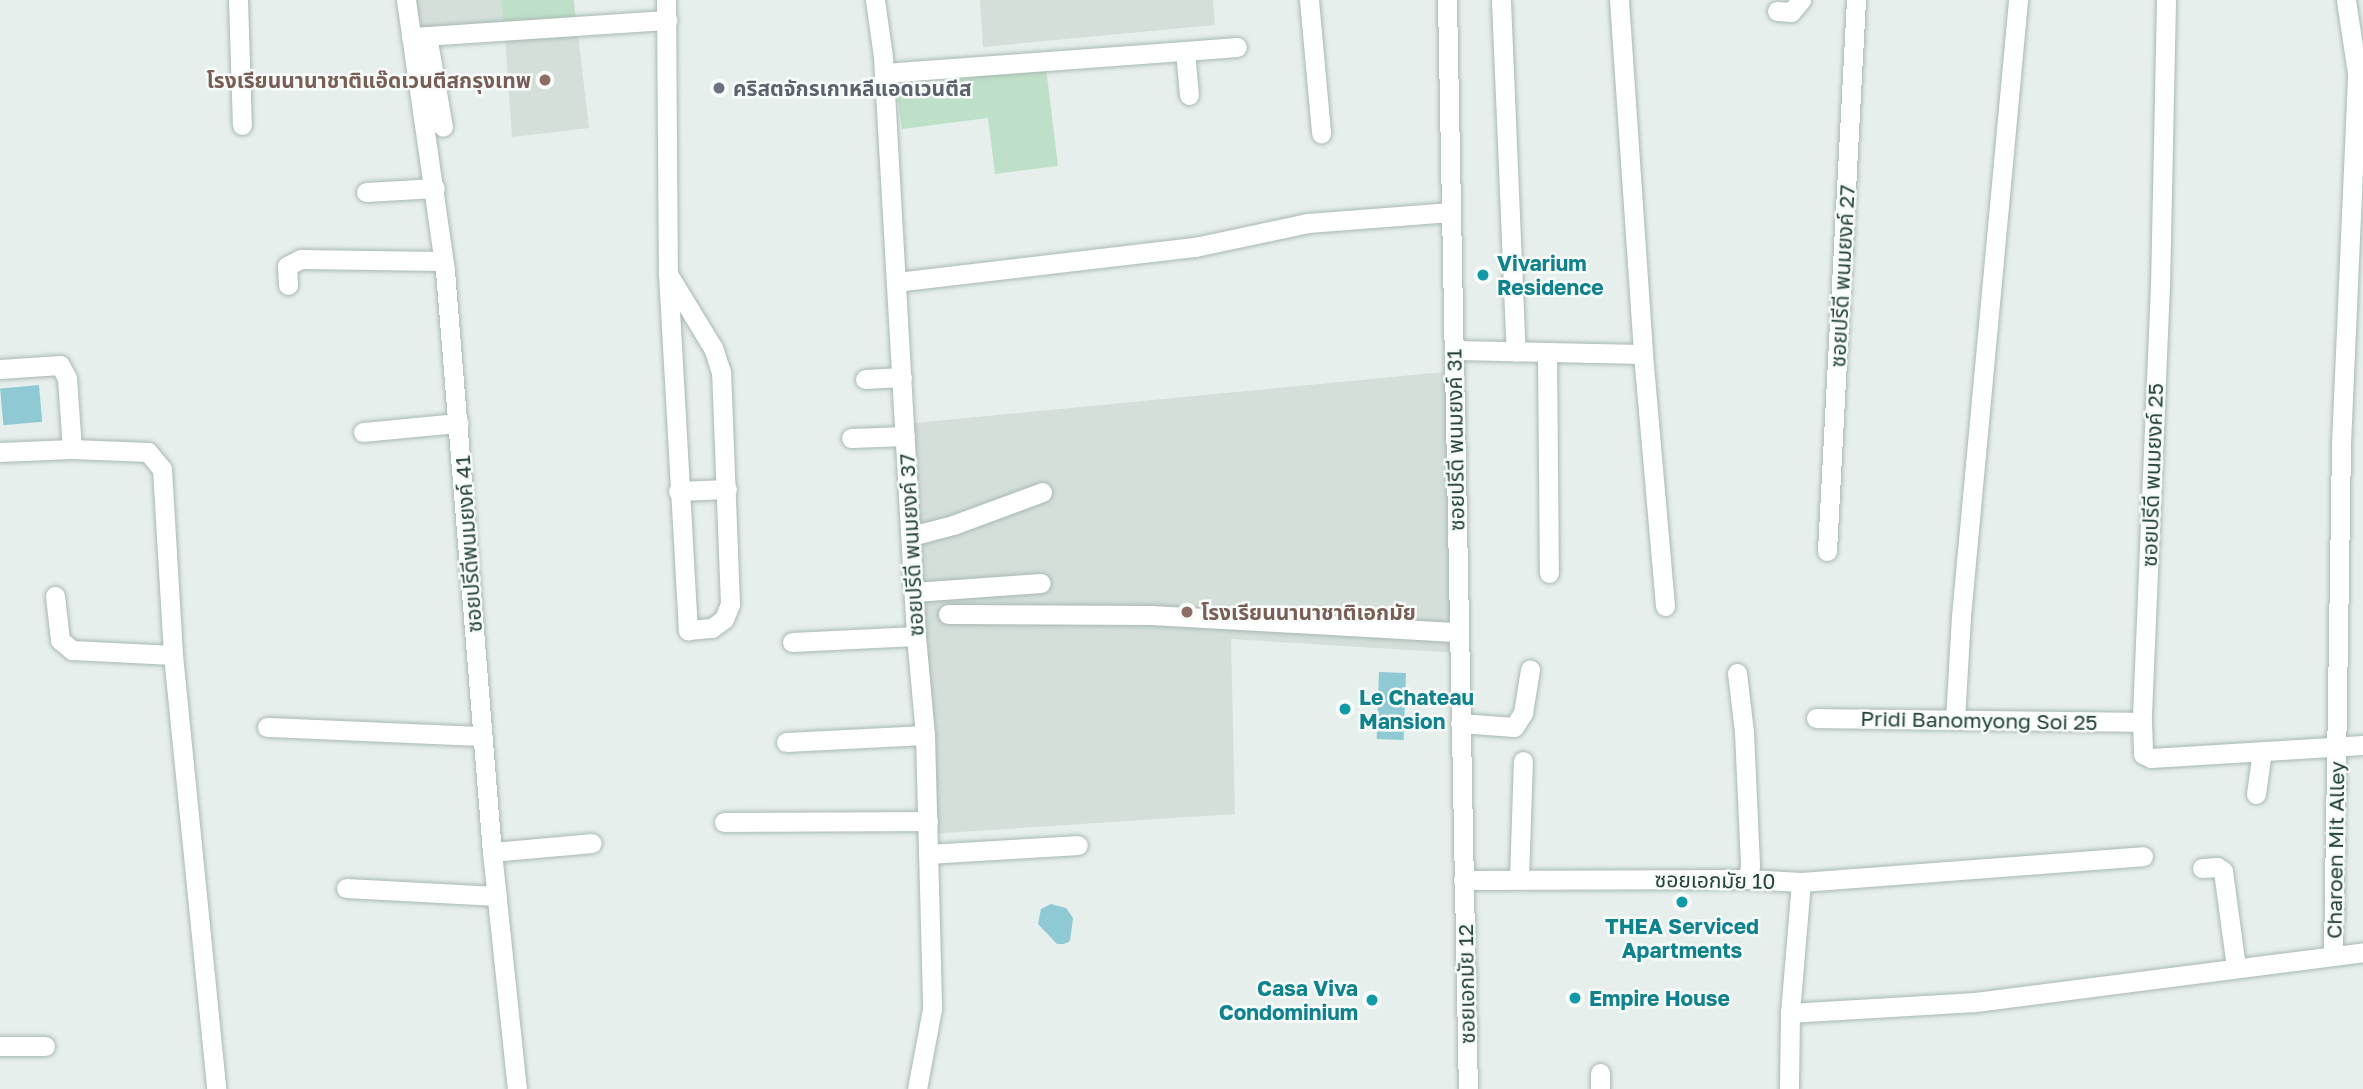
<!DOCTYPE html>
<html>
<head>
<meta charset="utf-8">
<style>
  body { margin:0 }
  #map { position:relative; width:2363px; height:1089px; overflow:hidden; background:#e6efeb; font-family:"Golos Text","Noto Sans Thai",sans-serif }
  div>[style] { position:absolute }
  .built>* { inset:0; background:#d4dfda }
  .green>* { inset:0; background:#bfe0c8 }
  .water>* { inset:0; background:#8ec9d4; transform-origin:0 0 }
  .roads { filter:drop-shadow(0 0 2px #a8b8b2) drop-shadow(0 0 2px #a8b8b2) }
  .minor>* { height:19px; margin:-9.5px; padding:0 9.5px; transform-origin:9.5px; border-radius:9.5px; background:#fff }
  .dots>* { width:19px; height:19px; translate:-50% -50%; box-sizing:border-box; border:4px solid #f7fbf9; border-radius:50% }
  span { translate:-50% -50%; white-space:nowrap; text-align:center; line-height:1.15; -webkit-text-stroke:5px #f7fbf9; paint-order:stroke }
  .education-label { font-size:21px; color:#785e54; font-weight:700 }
  .right { translate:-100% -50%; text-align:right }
  .left { translate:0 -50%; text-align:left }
  .worship-label { font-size:21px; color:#5b616d; font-weight:700 }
  .culture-label { font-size:21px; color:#0d838f; font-weight:700 }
  .street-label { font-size:21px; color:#24423a }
</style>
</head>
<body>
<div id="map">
  <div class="built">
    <div style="clip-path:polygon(416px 0,574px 0,589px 128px,512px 137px,504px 24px,419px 31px)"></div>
    <div style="clip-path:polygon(980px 0,1213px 0,1215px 25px,983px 47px)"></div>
    <div style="clip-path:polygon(1454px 371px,1459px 653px,1231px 639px,1235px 814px,928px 834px,904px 424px)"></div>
  </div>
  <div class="green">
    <div style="clip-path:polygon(501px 0,573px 0,576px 25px,505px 32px)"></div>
    <div style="clip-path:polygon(1046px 68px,1058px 166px,995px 174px,988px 118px,902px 129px,896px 87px)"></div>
  </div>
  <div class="water">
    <div style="left:39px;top:385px;width:37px;height:39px;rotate:85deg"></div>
    <div style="left:1379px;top:672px;width:27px;height:67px;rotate:2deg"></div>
    <div style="clip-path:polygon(1051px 904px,1066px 908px,1073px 918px,1070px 941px,1064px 944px,1057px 944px,1038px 924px,1041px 909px)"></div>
  </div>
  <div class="roads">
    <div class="minor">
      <div style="left:238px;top:0;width:125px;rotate:88.2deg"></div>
      <div style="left:406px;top:0;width:274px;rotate:81.8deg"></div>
      <div style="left:445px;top:271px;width:583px;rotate:85.38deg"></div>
      <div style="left:492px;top:852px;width:238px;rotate:84deg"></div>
      <div style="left:666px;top:0;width:274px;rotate:89.6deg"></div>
      <div style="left:668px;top:274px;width:357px;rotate:86.8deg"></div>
      <div style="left:688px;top:630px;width:24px;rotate:-5deg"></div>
      <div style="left:712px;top:628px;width:15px;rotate:-37deg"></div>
      <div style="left:724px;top:619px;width:16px;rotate:-68deg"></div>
      <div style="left:730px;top:604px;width:232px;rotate:-92.2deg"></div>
      <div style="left:721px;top:372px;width:25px;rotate:-108deg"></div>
      <div style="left:713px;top:348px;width:87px;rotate:-121.3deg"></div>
      <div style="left:875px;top:0;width:58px;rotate:82deg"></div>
      <div style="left:883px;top:57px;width:580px;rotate:86.74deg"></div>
      <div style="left:916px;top:636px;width:99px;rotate:84.8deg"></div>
      <div style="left:925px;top:735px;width:274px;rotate:88.5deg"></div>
      <div style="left:932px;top:1009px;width:81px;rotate:100.6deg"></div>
      <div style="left:1309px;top:0;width:134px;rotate:84.8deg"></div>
      <div style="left:1447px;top:0;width:1089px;rotate:88.9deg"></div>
      <div style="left:1619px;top:0;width:355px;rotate:86.1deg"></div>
      <div style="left:1643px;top:354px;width:253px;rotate:85deg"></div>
      <div style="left:2166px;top:0;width:285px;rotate:91.2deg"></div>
      <div style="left:2160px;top:285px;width:437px;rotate:92.4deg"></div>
      <div style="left:2142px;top:722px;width:32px;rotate:88deg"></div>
      <div style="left:2143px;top:754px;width:9px;rotate:27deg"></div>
      <div style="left:2151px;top:758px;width:212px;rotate:-3.5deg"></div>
      <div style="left:1501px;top:1px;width:351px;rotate:87.6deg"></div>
      <div style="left:1777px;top:11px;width:14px;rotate:4deg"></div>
      <div style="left:1791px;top:12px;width:16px;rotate:-50deg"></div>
      <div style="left:427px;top:36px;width:92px;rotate:80deg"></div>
      <div style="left:411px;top:37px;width:257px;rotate:-3.8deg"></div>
      <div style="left:884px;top:73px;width:302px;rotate:-4.2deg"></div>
      <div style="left:1189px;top:95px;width:44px;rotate:-95.2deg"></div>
      <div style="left:1185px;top:51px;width:52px;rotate:-4.4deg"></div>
      <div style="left:366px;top:192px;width:69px;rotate:-3.3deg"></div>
      <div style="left:896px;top:282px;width:301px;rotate:-6.7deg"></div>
      <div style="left:1195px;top:247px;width:116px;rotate:-12deg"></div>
      <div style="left:1308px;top:223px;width:143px;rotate:-4.4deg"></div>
      <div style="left:288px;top:285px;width:19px;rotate:-93deg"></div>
      <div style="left:287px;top:266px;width:16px;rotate:-27deg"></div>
      <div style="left:301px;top:259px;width:142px;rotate:0.8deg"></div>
      <div style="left:1454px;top:350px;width:189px;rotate:1.2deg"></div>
      <div style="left:1547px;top:352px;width:221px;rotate:89.5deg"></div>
      <div style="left:0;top:369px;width:60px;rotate:-3.8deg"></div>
      <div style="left:60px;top:365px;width:15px;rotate:62deg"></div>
      <div style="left:67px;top:378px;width:71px;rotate:86deg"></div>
      <div style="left:865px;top:379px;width:37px;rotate:-3deg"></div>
      <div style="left:363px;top:432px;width:96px;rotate:-5.4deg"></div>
      <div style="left:851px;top:438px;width:54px;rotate:-2.1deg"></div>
      <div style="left:0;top:452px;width:72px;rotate:-2.4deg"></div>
      <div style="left:72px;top:449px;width:76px;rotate:2.3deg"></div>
      <div style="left:148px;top:452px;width:22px;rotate:51deg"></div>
      <div style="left:162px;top:469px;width:186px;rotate:86.6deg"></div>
      <div style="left:173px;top:655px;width:436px;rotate:84.3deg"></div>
      <div style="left:678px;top:491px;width:49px;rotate:-2.3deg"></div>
      <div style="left:911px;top:536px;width:43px;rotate:-14.7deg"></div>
      <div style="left:953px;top:525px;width:95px;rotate:-20.3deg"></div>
      <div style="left:1827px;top:551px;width:552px;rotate:-86.99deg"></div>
      <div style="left:914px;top:592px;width:127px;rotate:-4.1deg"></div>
      <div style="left:55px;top:596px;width:44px;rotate:83.5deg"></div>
      <div style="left:60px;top:640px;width:16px;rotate:40deg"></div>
      <div style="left:72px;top:650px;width:101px;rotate:2.8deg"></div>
      <div style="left:948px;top:614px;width:203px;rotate:0.3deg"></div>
      <div style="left:1151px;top:615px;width:308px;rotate:3.2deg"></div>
      <div style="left:792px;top:642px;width:124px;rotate:-2.8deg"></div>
      <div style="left:1737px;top:673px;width:59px;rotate:83.2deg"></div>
      <div style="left:1744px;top:732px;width:133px;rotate:87.4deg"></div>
      <div style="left:1750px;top:865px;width:14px;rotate:98deg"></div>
      <div style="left:1816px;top:718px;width:326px;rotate:0.7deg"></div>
      <div style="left:1955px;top:720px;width:104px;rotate:-86.7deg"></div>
      <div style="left:1961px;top:616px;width:619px;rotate:-84.71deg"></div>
      <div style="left:1460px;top:723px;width:54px;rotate:4.2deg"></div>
      <div style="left:1514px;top:727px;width:17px;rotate:-57deg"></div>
      <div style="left:1523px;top:713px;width:44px;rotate:-80.8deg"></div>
      <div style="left:267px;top:727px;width:215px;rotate:2.4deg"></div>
      <div style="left:786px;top:742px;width:139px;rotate:-2.9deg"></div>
      <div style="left:2256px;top:794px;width:43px;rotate:-82.1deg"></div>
      <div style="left:724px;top:822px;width:204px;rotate:-0.3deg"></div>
      <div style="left:492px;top:852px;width:100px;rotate:-5.1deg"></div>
      <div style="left:928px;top:854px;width:150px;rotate:-3.4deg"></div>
      <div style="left:2202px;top:868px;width:15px;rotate:-4deg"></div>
      <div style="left:2217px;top:867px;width:7px;rotate:34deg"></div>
      <div style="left:2223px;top:871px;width:97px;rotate:82.3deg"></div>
      <div style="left:1519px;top:879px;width:118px;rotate:-88.1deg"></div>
      <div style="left:1463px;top:880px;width:285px;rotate:-0.2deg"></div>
      <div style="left:1748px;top:879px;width:53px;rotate:3.2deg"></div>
      <div style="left:1801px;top:882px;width:131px;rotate:94.8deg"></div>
      <div style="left:1790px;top:1013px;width:76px;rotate:90.8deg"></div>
      <div style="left:1801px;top:882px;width:343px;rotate:-4.3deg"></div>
      <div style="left:346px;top:888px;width:151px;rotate:3deg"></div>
      <div style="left:2333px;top:954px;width:510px;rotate:-89.1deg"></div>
      <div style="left:2341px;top:444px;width:371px;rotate:-87.5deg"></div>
      <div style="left:2357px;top:73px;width:74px;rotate:-98.6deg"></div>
      <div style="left:1790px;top:1013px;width:185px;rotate:-3.4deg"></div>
      <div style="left:1975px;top:1002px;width:391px;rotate:-7.3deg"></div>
      <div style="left:0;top:1046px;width:45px"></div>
      <div style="left:1600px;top:1073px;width:16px;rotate:90deg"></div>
    </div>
  </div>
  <div class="dots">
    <div style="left:545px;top:80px;background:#8d6e63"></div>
    <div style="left:719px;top:88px;background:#6b7280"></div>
    <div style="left:1483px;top:275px;background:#0f9aa8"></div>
    <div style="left:1187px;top:612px;background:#8d6e63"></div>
    <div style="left:1345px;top:709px;background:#0f9aa8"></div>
    <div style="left:1682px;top:902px;background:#0f9aa8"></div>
    <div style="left:1575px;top:998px;background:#0f9aa8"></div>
    <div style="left:1372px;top:1000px;background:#0f9aa8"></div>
  </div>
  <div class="education-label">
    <span class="right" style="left:531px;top:80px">โรงเรียนนานาชาติแอ๊ดเวนตีสกรุงเทพ</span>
    <span class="left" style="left:1201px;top:612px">โรงเรียนนานาชาติเอกมัย</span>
  </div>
  <div class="worship-label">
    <span class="left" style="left:733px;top:88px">คริสตจักรเกาหลีแอดเวนตีส</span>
  </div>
  <div class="culture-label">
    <span class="left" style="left:1497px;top:275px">Vivarium<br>Residence</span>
    <span class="left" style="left:1359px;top:709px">Le Chateau<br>Mansion</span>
    <span style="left:1682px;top:938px">THEA Serviced<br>Apartments</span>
    <span class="right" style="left:1358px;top:1000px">Casa Viva<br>Condominium</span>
    <span class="left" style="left:1589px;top:998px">Empire House</span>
  </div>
  <div class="street-label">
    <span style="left:1842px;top:276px;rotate:-87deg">ซอยปรีดี พนมยงค์ 27</span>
    <span style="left:1455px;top:440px;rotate:-91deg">ซอยปรีดี พนมยงค์ 31</span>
    <span style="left:2152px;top:475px;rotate:-88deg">ซอยปรีดี พนมยงค์ 25</span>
    <span style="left:468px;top:544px;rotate:-94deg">ซอยปรีดีพนมยงค์ 41</span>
    <span style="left:911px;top:545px;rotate:-93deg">ซอยปรีดี พนมยงค์ 37</span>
    <span style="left:1979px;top:720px;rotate:1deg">Pridi Banomyong Soi 25</span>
    <span style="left:2335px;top:850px;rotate:-89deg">Charoen Mit Alley</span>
    <span style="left:1715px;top:880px;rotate:1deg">ซอยเอกมัย 10</span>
    <span style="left:1466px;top:984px;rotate:-91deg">ซอยเอกมัย 12</span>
  </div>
</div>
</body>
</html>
